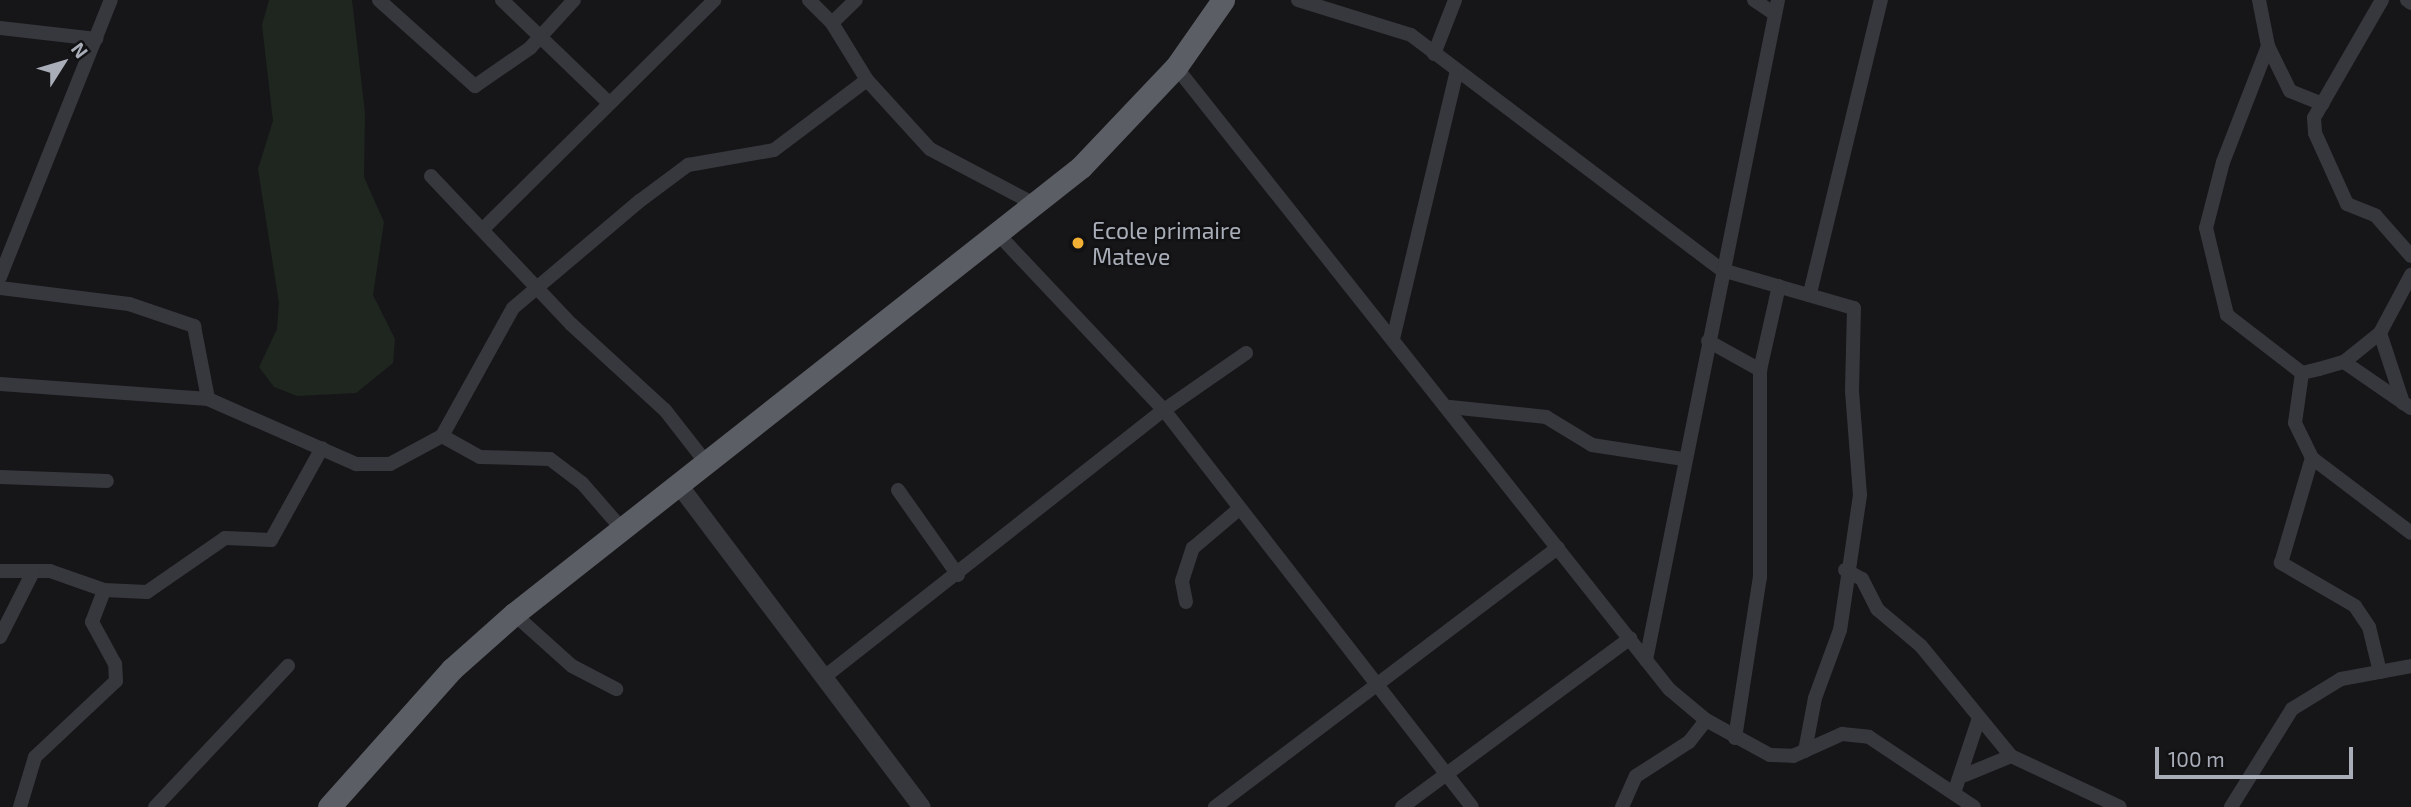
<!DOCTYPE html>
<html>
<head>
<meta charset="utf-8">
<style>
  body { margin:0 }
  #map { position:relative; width:2411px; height:807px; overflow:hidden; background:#161618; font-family:"Exo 2",sans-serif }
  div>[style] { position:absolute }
  .green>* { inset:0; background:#1e261f }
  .minor>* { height:14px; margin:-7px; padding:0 7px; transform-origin:7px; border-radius:7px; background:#37383d }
  .tertiary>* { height:18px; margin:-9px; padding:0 9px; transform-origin:9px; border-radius:9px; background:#37383d }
  .trunk>* { height:23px; margin:-11.5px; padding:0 11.5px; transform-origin:11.5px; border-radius:11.5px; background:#5b5e65 }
  .dots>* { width:19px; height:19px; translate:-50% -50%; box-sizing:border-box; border:4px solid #111113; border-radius:50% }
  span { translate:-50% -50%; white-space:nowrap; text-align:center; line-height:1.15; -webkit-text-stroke:5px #111113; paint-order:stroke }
  .poi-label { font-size:23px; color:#a8adb8 }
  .left { translate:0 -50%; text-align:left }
  .north { position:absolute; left:28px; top:28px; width:70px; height:70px; -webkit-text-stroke:5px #111113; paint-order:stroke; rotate:53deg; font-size:19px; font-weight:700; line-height:28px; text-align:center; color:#a8adb8 }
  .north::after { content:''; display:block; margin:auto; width:24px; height:32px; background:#a8adb8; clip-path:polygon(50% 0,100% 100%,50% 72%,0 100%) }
  .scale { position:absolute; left:2155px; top:747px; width:198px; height:32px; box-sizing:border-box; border:4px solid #a8adb8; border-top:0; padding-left:9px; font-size:21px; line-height:24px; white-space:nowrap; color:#a8adb8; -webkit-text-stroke:5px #111113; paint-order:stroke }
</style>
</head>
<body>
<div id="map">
  <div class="green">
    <div style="clip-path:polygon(269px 0,352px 0,365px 113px,364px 177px,384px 222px,373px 295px,395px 339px,393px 363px,356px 393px,297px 396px,274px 387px,259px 367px,277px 329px,279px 303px,258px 169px,273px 121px,262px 25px)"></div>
  </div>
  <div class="minor">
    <div style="left:379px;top:0;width:129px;rotate:41.9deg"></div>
    <div style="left:475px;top:86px;width:67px;rotate:-34.6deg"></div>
    <div style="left:530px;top:48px;width:65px;rotate:-47.5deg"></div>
    <div style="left:502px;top:0;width:144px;rotate:43.9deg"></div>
    <div style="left:809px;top:0;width:33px;rotate:45deg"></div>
    <div style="left:832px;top:23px;width:67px;rotate:58.4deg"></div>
    <div style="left:867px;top:80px;width:93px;rotate:47.6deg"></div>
    <div style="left:930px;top:149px;width:120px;rotate:27.8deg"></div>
    <div style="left:1298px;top:0;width:118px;rotate:17.2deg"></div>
    <div style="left:1411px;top:35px;width:390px;rotate:37.1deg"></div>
    <div style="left:1722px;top:270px;width:137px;rotate:16.1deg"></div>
    <div style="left:1854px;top:308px;width:83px;rotate:91.4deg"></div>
    <div style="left:1852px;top:391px;width:104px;rotate:85.6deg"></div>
    <div style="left:1860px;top:495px;width:136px;rotate:98.4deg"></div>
    <div style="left:1840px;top:630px;width:72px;rotate:110.2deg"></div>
    <div style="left:1815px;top:698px;width:54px;rotate:100.7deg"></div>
    <div style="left:1754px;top:0;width:25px;rotate:34deg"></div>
    <div style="left:2259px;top:0;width:47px;rotate:78.9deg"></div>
    <div style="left:2268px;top:46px;width:124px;rotate:111.2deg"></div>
    <div style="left:2223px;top:162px;width:68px;rotate:104.4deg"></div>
    <div style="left:2206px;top:228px;width:89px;rotate:76.4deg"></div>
    <div style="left:2227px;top:315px;width:95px;rotate:37.7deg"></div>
    <div style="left:2302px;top:373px;width:17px;rotate:-13deg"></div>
    <div style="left:2319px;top:369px;width:26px;rotate:-16deg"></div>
    <div style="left:2344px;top:362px;width:46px;rotate:-38.9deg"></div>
    <div style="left:2380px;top:333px;width:66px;rotate:-61.9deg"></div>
    <div style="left:2382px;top:0;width:136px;rotate:120deg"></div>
    <div style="left:2314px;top:118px;width:15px;rotate:86deg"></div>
    <div style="left:2315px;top:133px;width:78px;rotate:65.7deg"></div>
    <div style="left:2347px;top:204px;width:31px;rotate:22deg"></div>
    <div style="left:2376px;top:216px;width:53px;rotate:48.8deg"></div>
    <div style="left:2407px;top:0;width:5px;rotate:37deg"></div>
    <div style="left:832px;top:23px;width:33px;rotate:-44deg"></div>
    <div style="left:0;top:28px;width:97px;rotate:6.5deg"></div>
    <div style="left:2268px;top:46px;width:50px;rotate:63.9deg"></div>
    <div style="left:2290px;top:91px;width:35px;rotate:22deg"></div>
    <div style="left:1434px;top:54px;width:58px;rotate:-68.7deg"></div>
    <div style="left:1176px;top:67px;width:794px;rotate:51.6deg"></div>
    <div style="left:1669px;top:689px;width:48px;rotate:40deg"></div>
    <div style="left:1706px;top:720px;width:73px;rotate:28.7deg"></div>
    <div style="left:1770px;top:755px;width:23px;rotate:2deg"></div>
    <div style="left:1793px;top:756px;width:54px;rotate:-24.2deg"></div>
    <div style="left:1842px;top:734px;width:27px;rotate:6deg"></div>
    <div style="left:1869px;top:737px;width:126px;rotate:33.7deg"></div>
    <div style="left:431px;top:176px;width:204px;rotate:46.6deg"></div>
    <div style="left:571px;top:324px;width:127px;rotate:42.5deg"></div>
    <div style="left:665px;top:410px;width:68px;rotate:52.1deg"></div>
    <div style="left:484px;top:228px;width:324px;rotate:-44.7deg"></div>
    <div style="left:998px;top:234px;width:242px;rotate:46.7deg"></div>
    <div style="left:1164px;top:410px;width:502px;rotate:52.2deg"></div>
    <div style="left:0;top:277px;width:298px;rotate:-68.2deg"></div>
    <div style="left:0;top:288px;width:130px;rotate:7.1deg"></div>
    <div style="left:129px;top:304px;width:69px;rotate:18.7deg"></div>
    <div style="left:194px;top:326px;width:74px;rotate:79.1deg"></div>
    <div style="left:1810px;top:293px;width:301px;rotate:-76.4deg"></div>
    <div style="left:2380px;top:333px;width:74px;rotate:71.8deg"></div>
    <div style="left:1393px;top:339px;width:276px;rotate:-76.6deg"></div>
    <div style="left:1708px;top:341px;width:60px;rotate:29.1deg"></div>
    <div style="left:2344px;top:362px;width:81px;rotate:34.5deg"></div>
    <div style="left:2302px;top:373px;width:50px;rotate:98deg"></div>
    <div style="left:2295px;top:423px;width:39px;rotate:64deg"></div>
    <div style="left:0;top:384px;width:209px;rotate:4.1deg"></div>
    <div style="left:208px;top:399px;width:162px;rotate:23.7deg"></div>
    <div style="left:356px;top:464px;width:34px"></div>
    <div style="left:390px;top:464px;width:59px;rotate:-28.3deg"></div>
    <div style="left:442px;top:436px;width:43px;rotate:28.9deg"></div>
    <div style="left:480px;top:457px;width:70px;rotate:1.6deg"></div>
    <div style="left:550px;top:459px;width:40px;rotate:37deg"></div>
    <div style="left:582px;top:483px;width:61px;rotate:49deg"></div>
    <div style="left:1450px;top:407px;width:97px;rotate:5.9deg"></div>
    <div style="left:1546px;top:417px;width:54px;rotate:31.3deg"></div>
    <div style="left:1592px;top:445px;width:93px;rotate:8.7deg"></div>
    <div style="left:442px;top:436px;width:146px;rotate:-61deg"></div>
    <div style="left:513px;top:308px;width:167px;rotate:-40.2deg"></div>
    <div style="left:641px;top:200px;width:59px;rotate:-36.7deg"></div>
    <div style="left:688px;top:165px;width:87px;rotate:-9.9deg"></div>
    <div style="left:774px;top:150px;width:116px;rotate:-37deg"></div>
    <div style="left:0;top:477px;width:107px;rotate:2.1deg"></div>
    <div style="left:898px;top:490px;width:104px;rotate:54.8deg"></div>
    <div style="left:1845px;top:570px;width:19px;rotate:28deg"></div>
    <div style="left:1862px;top:579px;width:34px;rotate:63deg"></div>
    <div style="left:1877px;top:609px;width:57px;rotate:40.1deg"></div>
    <div style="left:1921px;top:646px;width:142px;rotate:50.7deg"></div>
    <div style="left:2011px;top:756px;width:120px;rotate:25.1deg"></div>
    <div style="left:0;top:571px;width:50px"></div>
    <div style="left:50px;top:571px;width:57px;rotate:19.4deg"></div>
    <div style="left:104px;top:590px;width:43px;rotate:2.7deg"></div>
    <div style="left:147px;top:592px;width:95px;rotate:-34.7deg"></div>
    <div style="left:225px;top:538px;width:46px;rotate:2.5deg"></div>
    <div style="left:271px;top:540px;width:105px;rotate:-61deg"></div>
    <div style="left:1186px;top:602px;width:21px;rotate:-101deg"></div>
    <div style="left:1182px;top:581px;width:35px;rotate:-72deg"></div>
    <div style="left:1193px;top:548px;width:60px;rotate:-40.3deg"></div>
    <div style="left:514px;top:614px;width:78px;rotate:41.9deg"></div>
    <div style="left:572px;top:666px;width:50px;rotate:27.6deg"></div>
    <div style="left:0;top:637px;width:73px;rotate:-63.1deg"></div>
    <div style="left:1646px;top:660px;width:673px;rotate:-78.69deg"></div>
    <div style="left:2380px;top:672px;width:46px;rotate:-103.7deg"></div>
    <div style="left:2369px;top:627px;width:25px;rotate:-124deg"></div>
    <div style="left:2355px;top:606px;width:86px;rotate:-149.8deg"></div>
    <div style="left:2281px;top:563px;width:109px;rotate:-73.6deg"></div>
    <div style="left:2312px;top:458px;width:124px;rotate:37.1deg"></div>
    <div style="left:823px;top:678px;width:434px;rotate:-38.2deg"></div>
    <div style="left:1164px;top:410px;width:100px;rotate:-34.8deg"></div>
    <div style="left:1735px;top:738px;width:163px;rotate:-81.2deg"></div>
    <div style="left:1760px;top:577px;width:207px;rotate:-90deg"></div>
    <div style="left:1760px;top:370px;width:86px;rotate:-77.3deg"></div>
    <div style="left:1965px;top:775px;width:50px;rotate:-22.4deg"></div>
    <div style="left:1955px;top:790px;width:76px;rotate:-71.6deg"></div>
    <div style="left:20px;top:807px;width:52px;rotate:-73.3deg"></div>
    <div style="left:35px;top:757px;width:111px;rotate:-43.2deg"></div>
    <div style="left:116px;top:681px;width:17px;rotate:-93deg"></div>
    <div style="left:115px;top:664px;width:48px;rotate:-118.7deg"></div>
    <div style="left:92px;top:622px;width:34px;rotate:-69deg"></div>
    <div style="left:155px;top:807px;width:194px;rotate:-46.7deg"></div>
    <div style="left:1215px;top:807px;width:430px;rotate:-37.1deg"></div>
    <div style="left:1402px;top:807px;width:284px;rotate:-36.5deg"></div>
    <div style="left:1622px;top:807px;width:34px;rotate:-66deg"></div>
    <div style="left:1636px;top:776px;width:63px;rotate:-32.7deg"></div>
    <div style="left:1689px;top:742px;width:28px;rotate:-52deg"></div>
    <div style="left:2231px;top:807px;width:115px;rotate:-58.1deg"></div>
    <div style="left:2292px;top:709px;width:57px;rotate:-31.5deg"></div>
    <div style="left:2341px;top:679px;width:71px;rotate:-10.5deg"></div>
  </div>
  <div class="tertiary">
    <div style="left:679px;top:485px;width:403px;rotate:53deg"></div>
  </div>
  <div class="trunk">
    <div style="left:329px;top:807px;width:185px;rotate:-48.3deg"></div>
    <div style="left:452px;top:669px;width:83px;rotate:-41.6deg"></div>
    <div style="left:514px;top:614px;width:722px;rotate:-38.25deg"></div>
    <div style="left:1081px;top:167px;width:138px;rotate:-46.5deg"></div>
    <div style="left:1176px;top:67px;width:82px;rotate:-55deg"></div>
  </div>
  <div class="dots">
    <div style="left:1078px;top:243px;background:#f2b134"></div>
  </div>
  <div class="poi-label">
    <span class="left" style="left:1092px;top:243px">Ecole primaire<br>Mateve</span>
  </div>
  <div class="north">N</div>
  <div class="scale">100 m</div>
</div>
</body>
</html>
